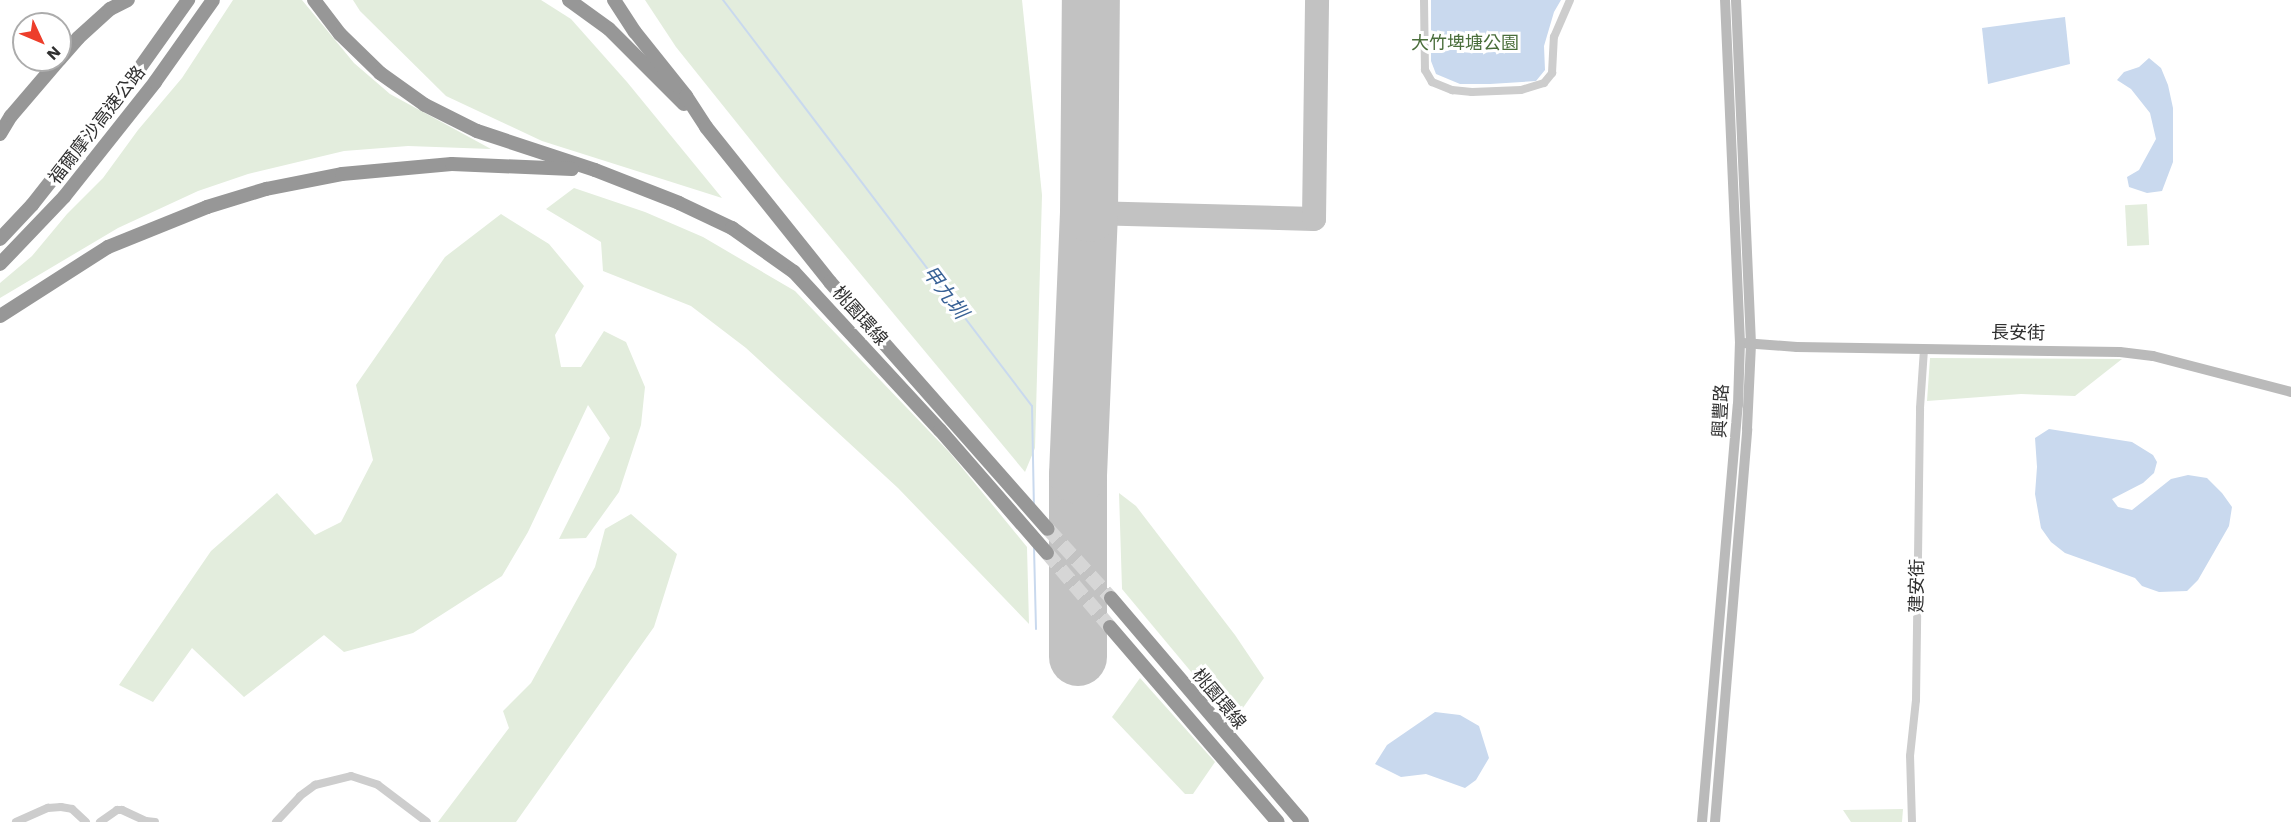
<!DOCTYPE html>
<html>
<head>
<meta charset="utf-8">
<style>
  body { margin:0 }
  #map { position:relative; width:2291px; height:822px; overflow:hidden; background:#fff; font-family:"Work Sans","Noto Sans TC",sans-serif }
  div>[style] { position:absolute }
  .green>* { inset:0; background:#e3eddd; transform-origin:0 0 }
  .water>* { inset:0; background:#c9d9ee }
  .stream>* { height:2px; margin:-1px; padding:0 1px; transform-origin:1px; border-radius:1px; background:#c9d9ee }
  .taxiway>* { height:24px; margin:-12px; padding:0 12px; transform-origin:12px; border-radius:12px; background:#c2c2c2 }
  .runway>* { height:58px; margin:-29px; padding:0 29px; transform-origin:29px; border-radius:29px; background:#c2c2c2 }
  .highway-tunnel>* { height:14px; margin-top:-7px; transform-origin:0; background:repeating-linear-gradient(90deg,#d6d6d6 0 14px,transparent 0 21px) }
  .street>* { height:8px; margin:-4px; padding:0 4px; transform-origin:4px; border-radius:4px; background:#cdcdcd }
  .secondary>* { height:10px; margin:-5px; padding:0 5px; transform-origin:5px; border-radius:5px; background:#bababa }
  .highway>* { height:14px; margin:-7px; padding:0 7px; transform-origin:7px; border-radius:7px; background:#979797 }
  span { translate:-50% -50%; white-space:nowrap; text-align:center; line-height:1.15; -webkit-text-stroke:6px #fff; paint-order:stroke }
  .park-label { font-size:18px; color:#4a6e3b }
  .street-label { font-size:18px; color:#303030 }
  .water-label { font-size:20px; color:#396296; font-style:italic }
  .north { position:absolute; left:12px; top:12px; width:60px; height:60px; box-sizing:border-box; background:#fff; border:2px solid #acacac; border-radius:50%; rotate:134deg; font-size:16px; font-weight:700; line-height:24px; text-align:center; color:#303030 }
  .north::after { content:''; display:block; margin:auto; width:21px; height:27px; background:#ed3e2b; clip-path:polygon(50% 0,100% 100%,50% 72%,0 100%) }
</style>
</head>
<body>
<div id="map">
  <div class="green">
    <div style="clip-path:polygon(233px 0,302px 0,354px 63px,390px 94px,491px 149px,408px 146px,344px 151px,248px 174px,198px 191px,118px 228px,0 298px,0 283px,32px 256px,67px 214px,103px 178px,138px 130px,182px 78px)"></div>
    <div style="clip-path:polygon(353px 0,541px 0,571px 19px,627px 82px,722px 198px,542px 141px,446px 96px,360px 11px)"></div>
    <div style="clip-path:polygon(645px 0,1022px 0,1042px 195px,1035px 448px,1025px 472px,781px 178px,676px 47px)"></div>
    <div style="clip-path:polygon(574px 188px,645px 212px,703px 237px,795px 291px,950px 453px,1027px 547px,1029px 624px,898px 488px,746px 348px,691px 306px,603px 271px,601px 242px,546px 209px)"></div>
    <div style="left:2147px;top:204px;width:41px;height:22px;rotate:87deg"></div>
    <div style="clip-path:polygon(501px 214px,549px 244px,584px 286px,555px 335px,561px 367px,581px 367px,604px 331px,626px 342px,645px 387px,641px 425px,619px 492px,586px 538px,559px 539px,610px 438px,588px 405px,528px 532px,502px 576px,413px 633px,344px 652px,324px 635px,244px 697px,192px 648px,153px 702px,119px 685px,211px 551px,277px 493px,315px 535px,341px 522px,373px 460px,356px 385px,445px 257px)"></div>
    <div style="clip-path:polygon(1930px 358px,2122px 359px,2075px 396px,2021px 394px,1927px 401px)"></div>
    <div style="clip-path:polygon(1119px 493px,1136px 506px,1235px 635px,1264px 678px,1233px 722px,1122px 589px)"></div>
    <div style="clip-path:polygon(631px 514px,677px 554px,654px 627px,516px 822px,438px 822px,509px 728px,503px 711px,531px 683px,595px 567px,605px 529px)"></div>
    <div style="clip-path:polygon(1140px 678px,1215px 762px,1193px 794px,1185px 794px,1112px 717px)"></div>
    <div style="clip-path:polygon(1903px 809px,1902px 822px,1851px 822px,1843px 810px)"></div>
  </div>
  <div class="water">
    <div style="clip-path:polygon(1431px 0,1561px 0,1554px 12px,1544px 46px,1545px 70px,1536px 81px,1490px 84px,1460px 84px,1436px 74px,1431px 61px)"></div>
    <div style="clip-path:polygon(2065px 17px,2070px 64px,1988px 84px,1982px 28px)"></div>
    <div style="clip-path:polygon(2149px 58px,2161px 68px,2168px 85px,2173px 108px,2173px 162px,2162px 191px,2147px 193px,2129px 187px,2127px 177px,2139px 170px,2156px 139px,2150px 113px,2131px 89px,2117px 80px,2124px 72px,2139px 67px)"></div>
    <div style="clip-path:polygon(2049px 429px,2132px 442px,2153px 455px,2157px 462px,2154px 473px,2143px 483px,2112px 499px,2118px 507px,2132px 510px,2171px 479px,2188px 475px,2207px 478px,2222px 493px,2232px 507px,2229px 526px,2198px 580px,2187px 591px,2159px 592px,2142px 586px,2135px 578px,2065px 553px,2051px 542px,2041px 528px,2035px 494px,2037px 467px,2035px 438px)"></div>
    <div style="clip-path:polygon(1435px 712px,1460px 715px,1479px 726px,1489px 758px,1476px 780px,1465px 788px,1426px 774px,1401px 777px,1375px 764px,1387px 745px)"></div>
  </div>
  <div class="stream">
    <div style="left:723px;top:0;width:510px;rotate:52.73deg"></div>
    <div style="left:1032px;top:406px;width:100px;rotate:88.9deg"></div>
    <div style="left:1034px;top:547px;width:82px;rotate:88.6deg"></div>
  </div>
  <div class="taxiway">
    <div style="left:1089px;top:213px;width:225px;rotate:1.5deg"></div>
    <div style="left:1314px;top:219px;width:219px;rotate:-89.2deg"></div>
  </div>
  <div class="runway">
    <div style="left:1078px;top:657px;width:182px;rotate:-90deg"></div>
    <div style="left:1078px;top:475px;width:262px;rotate:-87.6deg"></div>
    <div style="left:1089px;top:213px;width:213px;rotate:-89.5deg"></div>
  </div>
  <div class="highway-tunnel">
    <div style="left:1048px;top:529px;width:93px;rotate:47.6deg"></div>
    <div style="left:1047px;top:553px;width:97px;rotate:49.6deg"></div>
  </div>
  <div class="street">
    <div style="left:1424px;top:0;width:70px;rotate:89.2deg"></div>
    <div style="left:1425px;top:70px;width:14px;rotate:60deg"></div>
    <div style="left:1432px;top:82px;width:22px;rotate:22deg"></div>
    <div style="left:1452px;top:90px;width:20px;rotate:6deg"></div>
    <div style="left:1472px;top:92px;width:49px;rotate:-2.3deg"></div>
    <div style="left:1521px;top:90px;width:24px;rotate:-17deg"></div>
    <div style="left:1544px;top:83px;width:13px;rotate:-51deg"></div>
    <div style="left:1552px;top:73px;width:36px;rotate:-87deg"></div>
    <div style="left:1554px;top:37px;width:40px;rotate:-66.6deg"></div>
    <div style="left:16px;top:822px;width:35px;rotate:-24deg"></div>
    <div style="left:48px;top:808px;width:13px;rotate:-4deg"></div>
    <div style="left:61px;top:807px;width:11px;rotate:10deg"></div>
    <div style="left:72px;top:809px;width:19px;rotate:43deg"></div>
    <div style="left:100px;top:822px;width:21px;rotate:-35deg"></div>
    <div style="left:117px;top:810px;width:5px"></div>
    <div style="left:122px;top:810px;width:26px;rotate:25deg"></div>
    <div style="left:146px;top:821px;width:9px;rotate:6deg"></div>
    <div style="left:276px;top:822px;width:35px;rotate:-47deg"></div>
    <div style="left:300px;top:796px;width:19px;rotate:-36deg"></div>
    <div style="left:315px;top:785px;width:37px;rotate:-14deg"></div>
    <div style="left:351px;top:776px;width:28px;rotate:18deg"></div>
    <div style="left:378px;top:785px;width:61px;rotate:37.1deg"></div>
    <div style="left:1912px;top:822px;width:66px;rotate:-91.7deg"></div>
    <div style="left:1910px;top:756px;width:56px;rotate:-83.9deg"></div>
    <div style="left:1916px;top:700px;width:292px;rotate:-89.2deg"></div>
    <div style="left:1920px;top:408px;width:58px;rotate:-86.1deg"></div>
  </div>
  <div class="secondary">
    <div style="left:1743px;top:343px;width:54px;rotate:4.2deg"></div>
    <div style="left:1797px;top:347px;width:323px;rotate:0.9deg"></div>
    <div style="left:2120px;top:352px;width:33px;rotate:7deg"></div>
    <div style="left:2153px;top:356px;width:143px;rotate:14.6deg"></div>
    <div style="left:1702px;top:822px;width:419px;rotate:-85.1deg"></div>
    <div style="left:1738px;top:405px;width:62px;rotate:-88.2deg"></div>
    <div style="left:1740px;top:343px;width:343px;rotate:-92.5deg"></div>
    <div style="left:1715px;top:822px;width:394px;rotate:-85.3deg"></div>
    <div style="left:1747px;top:429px;width:85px;rotate:-87.3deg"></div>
    <div style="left:1751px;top:344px;width:344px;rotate:-92.5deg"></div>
  </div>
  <div class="highway">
    <div style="left:314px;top:0;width:43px;rotate:52.6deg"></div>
    <div style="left:340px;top:34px;width:56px;rotate:44.3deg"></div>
    <div style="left:380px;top:73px;width:55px;rotate:35.4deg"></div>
    <div style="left:425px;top:105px;width:58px;rotate:26.6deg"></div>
    <div style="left:477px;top:131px;width:124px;rotate:18.3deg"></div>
    <div style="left:595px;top:170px;width:90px;rotate:21.4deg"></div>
    <div style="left:679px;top:203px;width:59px;rotate:25.3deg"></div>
    <div style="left:732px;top:228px;width:76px;rotate:35.4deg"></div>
    <div style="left:794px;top:272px;width:215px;rotate:47.3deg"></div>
    <div style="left:940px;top:430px;width:163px;rotate:49deg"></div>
    <div style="left:569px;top:0;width:49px;rotate:35.9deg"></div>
    <div style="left:609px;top:29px;width:106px;rotate:45deg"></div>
    <div style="left:614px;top:0;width:38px;rotate:57deg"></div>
    <div style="left:635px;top:32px;width:82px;rotate:51.4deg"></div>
    <div style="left:686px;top:96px;width:37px;rotate:57deg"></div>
    <div style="left:706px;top:127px;width:198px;rotate:51.3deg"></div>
    <div style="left:830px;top:282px;width:329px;rotate:48.6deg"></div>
    <div style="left:60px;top:59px;width:28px;rotate:-49deg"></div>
    <div style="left:78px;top:38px;width:43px;rotate:-42.2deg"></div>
    <div style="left:110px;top:9px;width:20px;rotate:-27deg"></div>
    <div style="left:0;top:134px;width:21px;rotate:-59deg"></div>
    <div style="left:11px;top:116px;width:74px;rotate:-49.4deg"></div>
    <div style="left:0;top:239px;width:47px;rotate:-46.7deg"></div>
    <div style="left:32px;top:205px;width:173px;rotate:-51.8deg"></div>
    <div style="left:139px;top:69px;width:85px;rotate:-54.6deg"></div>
    <div style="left:0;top:264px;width:93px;rotate:-46.3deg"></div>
    <div style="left:64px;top:197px;width:147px;rotate:-51.6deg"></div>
    <div style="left:155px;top:82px;width:100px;rotate:-54.7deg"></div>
    <div style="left:0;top:316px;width:128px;rotate:-32.6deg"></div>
    <div style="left:108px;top:247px;width:107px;rotate:-22deg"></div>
    <div style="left:207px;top:207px;width:62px;rotate:-17deg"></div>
    <div style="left:266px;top:189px;width:77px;rotate:-11.2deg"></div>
    <div style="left:342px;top:174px;width:110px;rotate:-5.2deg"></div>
    <div style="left:452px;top:164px;width:120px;rotate:2.4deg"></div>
    <div style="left:1111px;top:598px;width:294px;rotate:49.5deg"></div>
    <div style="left:1110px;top:627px;width:257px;rotate:49.3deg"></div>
  </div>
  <div class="park-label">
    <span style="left:1465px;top:43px">大竹埤塘公園</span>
  </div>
  <div class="street-label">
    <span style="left:97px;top:125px;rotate:-52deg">福爾摩沙高速公路</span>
    <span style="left:860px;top:316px;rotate:48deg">桃園環線</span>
    <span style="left:2018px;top:333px;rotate:1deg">長安街</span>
    <span style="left:1721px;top:411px;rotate:-87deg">興豐路</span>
    <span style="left:1917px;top:586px;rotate:-89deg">建安街</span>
    <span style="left:1219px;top:699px;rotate:50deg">桃園環線</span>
  </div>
  <div class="water-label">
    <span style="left:945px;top:292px;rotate:53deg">甲九圳</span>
  </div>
  <div class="north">N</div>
</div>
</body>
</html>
